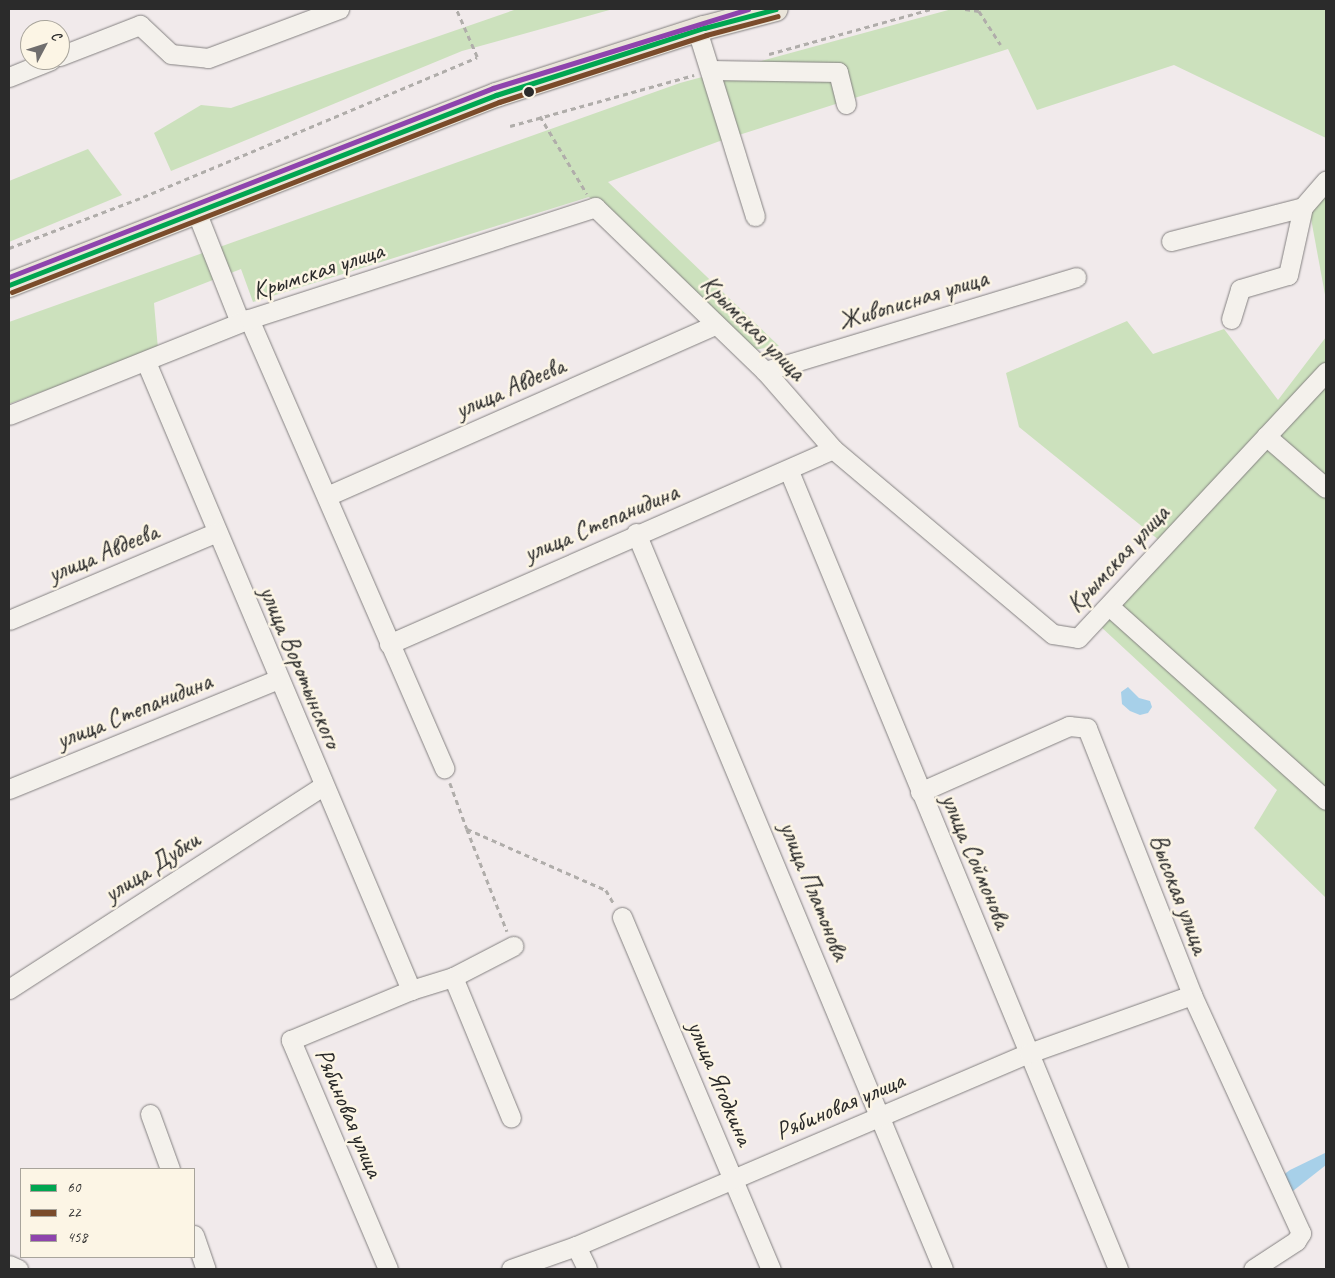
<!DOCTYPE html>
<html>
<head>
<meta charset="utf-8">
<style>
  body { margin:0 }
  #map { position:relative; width:1335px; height:1278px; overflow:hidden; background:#f1eaeb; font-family:Caveat,sans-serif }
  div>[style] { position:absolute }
  .green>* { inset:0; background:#cce1bd }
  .water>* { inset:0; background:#a7d0e9 }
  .path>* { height:2.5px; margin-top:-1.25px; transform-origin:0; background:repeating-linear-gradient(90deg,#b0adaa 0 5px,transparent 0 9px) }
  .roads { filter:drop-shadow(0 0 1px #848181) drop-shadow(0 0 1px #848181) }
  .minor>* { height:19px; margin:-9.5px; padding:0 9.5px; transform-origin:9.5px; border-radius:9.5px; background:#f4f1ec }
  .major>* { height:24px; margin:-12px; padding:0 12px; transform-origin:12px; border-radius:12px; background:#eae5da }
  .bus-1>* { height:5px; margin:-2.5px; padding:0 2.5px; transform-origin:2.5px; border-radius:2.5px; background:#00a651 }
  .bus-2>* { height:5px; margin:-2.5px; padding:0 2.5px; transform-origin:2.5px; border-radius:2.5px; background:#7a4b2a }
  .bus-3>* { height:5px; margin:-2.5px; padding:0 2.5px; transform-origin:2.5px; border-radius:2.5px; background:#8e44ad }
  .dots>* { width:14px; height:14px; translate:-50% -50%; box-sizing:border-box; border:2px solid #fcf5e5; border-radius:50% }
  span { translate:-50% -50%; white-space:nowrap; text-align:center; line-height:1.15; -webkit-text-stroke:5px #fcf5e5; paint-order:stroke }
  .street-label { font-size:25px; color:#2b2b2b }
  .frame { position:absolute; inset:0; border:10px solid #2b2b2b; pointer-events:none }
  .legend { position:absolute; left:20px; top:1168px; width:175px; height:90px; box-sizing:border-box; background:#fcf5e5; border:1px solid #a8a49b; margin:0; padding:6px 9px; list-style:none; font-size:15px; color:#2b2b2b }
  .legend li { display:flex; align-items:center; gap:10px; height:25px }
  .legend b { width:25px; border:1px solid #a8a49b }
  .north { position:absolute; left:20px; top:20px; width:50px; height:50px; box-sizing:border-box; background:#fcf5e5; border:1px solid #a8a49b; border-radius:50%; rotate:50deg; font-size:14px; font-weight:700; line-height:20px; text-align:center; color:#2b2b2b }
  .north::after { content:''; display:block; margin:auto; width:18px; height:22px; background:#706e6e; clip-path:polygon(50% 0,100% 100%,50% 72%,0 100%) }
</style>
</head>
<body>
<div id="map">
  <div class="green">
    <div style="clip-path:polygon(517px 9px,613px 9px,462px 51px,171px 171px,154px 133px,201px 105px,231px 108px)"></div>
    <div style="clip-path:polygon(952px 9px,1326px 9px,1326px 138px,1174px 65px,1037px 110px,1008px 49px,720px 141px,608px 182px,779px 346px,753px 350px,589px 197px,253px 302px,241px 269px,154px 303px,158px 349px,9px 404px,9px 322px,680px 83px)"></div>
    <div style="clip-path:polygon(88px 149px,122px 195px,9px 242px,9px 181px)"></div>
    <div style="clip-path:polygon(1326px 181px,1326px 300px,1307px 197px)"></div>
    <div style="clip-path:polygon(1127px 321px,1153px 354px,1224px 329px,1278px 400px,1326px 337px,1326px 898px,1254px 828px,1277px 790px,1100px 626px,1170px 549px,1019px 427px,1006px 373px)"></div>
  </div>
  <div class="water">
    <div style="clip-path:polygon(1128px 687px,1139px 698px,1150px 701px,1152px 707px,1148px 713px,1140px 715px,1130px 711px,1122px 704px,1121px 692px)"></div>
    <div style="clip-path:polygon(1325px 1153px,1326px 1165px,1284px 1198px,1279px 1178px,1290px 1170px)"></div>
  </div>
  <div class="path">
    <div style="left:965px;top:9px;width:14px;rotate:8deg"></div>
    <div style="left:979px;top:11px;width:40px;rotate:57.1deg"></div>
    <div style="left:769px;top:54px;width:168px;rotate:-15.5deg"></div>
    <div style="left:540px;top:116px;width:91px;rotate:58.9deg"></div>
    <div style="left:510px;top:126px;width:191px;rotate:-15.5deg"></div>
    <div style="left:9px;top:248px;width:143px;rotate:-20.8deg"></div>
    <div style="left:143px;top:197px;width:362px;rotate:-22.7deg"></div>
    <div style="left:477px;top:57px;width:52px;rotate:-113.6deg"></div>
    <div style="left:450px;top:783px;width:49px;rotate:69.7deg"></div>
    <div style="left:467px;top:829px;width:152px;rotate:23.7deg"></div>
    <div style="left:606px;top:890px;width:16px;rotate:60deg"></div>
    <div style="left:467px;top:829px;width:110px;rotate:68.6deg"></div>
  </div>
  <div class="roads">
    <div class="minor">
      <div style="left:697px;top:30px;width:195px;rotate:72.7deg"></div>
      <div style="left:60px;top:56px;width:86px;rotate:-21.2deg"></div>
      <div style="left:140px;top:25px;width:42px;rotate:43.1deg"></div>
      <div style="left:171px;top:54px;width:37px;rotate:6deg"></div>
      <div style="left:208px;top:58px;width:140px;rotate:-20.5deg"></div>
      <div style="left:710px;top:70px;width:128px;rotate:0.9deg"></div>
      <div style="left:838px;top:72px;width:33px;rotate:76deg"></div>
      <div style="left:9px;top:77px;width:45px;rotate:-22deg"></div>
      <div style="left:196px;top:211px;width:119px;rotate:68.4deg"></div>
      <div style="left:1171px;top:241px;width:136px;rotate:-14.4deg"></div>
      <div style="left:1303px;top:207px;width:35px;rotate:-49deg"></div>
      <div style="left:249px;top:319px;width:490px;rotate:66.5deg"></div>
      <div style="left:1231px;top:319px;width:31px;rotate:-73deg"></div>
      <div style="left:1240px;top:289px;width:50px;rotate:-16.3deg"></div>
      <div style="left:1288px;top:275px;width:70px;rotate:-77.6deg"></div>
      <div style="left:146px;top:362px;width:682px;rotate:67.12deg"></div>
      <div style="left:765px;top:371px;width:325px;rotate:-16.8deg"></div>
      <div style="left:9px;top:415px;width:258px;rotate:-21.8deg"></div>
      <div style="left:249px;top:319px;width:364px;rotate:-17.9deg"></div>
      <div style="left:595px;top:207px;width:236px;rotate:44deg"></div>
      <div style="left:765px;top:371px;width:103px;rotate:48.9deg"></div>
      <div style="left:833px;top:449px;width:287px;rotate:40.1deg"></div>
      <div style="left:1053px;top:634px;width:25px;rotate:9deg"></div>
      <div style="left:1078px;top:638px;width:364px;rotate:-47deg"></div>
      <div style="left:1266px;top:436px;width:79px;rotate:40.9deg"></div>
      <div style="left:789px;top:471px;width:863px;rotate:67.59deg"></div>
      <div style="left:327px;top:496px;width:423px;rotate:-23.8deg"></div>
      <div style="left:636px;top:533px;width:797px;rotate:67.36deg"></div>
      <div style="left:1109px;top:606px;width:291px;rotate:41.8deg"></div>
      <div style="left:9px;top:620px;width:226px;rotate:-22.9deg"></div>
      <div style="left:389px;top:644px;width:485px;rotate:-23.7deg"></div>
      <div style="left:9px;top:789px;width:291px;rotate:-22.2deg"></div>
      <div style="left:920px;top:792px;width:163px;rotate:-23.9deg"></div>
      <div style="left:1069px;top:726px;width:18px;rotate:6deg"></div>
      <div style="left:1087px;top:728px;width:287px;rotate:68.5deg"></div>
      <div style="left:1192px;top:995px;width:262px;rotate:65.4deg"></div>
      <div style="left:1301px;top:1233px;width:9px;rotate:122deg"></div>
      <div style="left:1296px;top:1241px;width:51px;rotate:146.9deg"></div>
      <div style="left:622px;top:917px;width:382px;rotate:67.1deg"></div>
      <div style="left:453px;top:977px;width:68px;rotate:-27.3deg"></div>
      <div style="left:9px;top:989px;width:374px;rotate:-32.9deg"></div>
      <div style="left:150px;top:1114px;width:59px;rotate:70deg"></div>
      <div style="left:194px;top:1235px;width:36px;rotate:71deg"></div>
      <div style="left:576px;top:1246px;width:25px;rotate:64deg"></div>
      <div style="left:9px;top:1265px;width:10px;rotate:24deg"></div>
      <div style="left:388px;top:1269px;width:249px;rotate:-113deg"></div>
      <div style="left:291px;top:1040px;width:130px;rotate:-22.6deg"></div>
      <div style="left:411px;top:990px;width:44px;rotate:-17.2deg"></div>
      <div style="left:453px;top:977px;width:152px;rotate:67.6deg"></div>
      <div style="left:511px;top:1269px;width:69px;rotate:-19.5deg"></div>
      <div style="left:576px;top:1246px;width:492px;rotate:-23.1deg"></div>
      <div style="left:1029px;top:1053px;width:173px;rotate:-19.6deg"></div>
    </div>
    <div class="major">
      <div style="left:9px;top:285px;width:523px;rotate:-21.31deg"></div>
      <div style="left:496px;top:95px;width:219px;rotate:-17.9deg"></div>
      <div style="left:704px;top:28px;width:74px;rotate:-14.8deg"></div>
    </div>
  </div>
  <div class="bus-1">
    <div style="left:9px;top:285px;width:523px;rotate:-21.31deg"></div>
    <div style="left:496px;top:95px;width:219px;rotate:-17.9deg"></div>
    <div style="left:704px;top:28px;width:74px;rotate:-14.8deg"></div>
  </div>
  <div class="bus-2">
    <div style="left:12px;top:292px;width:523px;rotate:-21.31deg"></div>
    <div style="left:499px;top:102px;width:218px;rotate:-17.9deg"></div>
    <div style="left:706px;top:35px;width:74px;rotate:-14.8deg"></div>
  </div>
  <div class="bus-3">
    <div style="left:9px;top:277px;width:520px;rotate:-21.33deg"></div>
    <div style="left:493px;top:88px;width:267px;rotate:-17.2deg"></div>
  </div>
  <div class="dots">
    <div style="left:529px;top:92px;background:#2b2b2b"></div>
  </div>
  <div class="street-label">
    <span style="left:318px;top:271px;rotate:-18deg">Крымская улица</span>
    <span style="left:913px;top:300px;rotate:-17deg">Живописная улица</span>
    <span style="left:753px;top:328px;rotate:45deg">Крымская улица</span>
    <span style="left:510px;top:388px;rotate:-24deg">улица Авдеева</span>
    <span style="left:601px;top:523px;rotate:-23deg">улица Степанидина</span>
    <span style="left:103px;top:553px;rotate:-23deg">улица Авдеева</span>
    <span style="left:1118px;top:559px;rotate:-47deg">Крымская улица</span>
    <span style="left:300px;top:667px;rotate:67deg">улица Воротынского</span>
    <span style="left:134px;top:711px;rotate:-22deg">улица Степанидина</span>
    <span style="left:976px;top:861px;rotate:67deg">улица Соймонова</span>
    <span style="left:152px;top:867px;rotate:-33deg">улица Дубки</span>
    <span style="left:814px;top:891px;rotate:68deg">улица Платонова</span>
    <span style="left:1179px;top:894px;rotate:69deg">Высокая улица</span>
    <span style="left:720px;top:1083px;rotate:67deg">улица Ягодкина</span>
    <span style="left:840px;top:1106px;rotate:-23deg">Рябиновая улица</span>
    <span style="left:349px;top:1113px;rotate:67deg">Рябиновая улица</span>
  </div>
  <div class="frame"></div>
  <ul class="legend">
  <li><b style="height:6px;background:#00a651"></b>60</li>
  <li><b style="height:6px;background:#7a4b2a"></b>22</li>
  <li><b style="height:6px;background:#8e44ad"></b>458</li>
  </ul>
  <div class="north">С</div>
</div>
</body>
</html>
